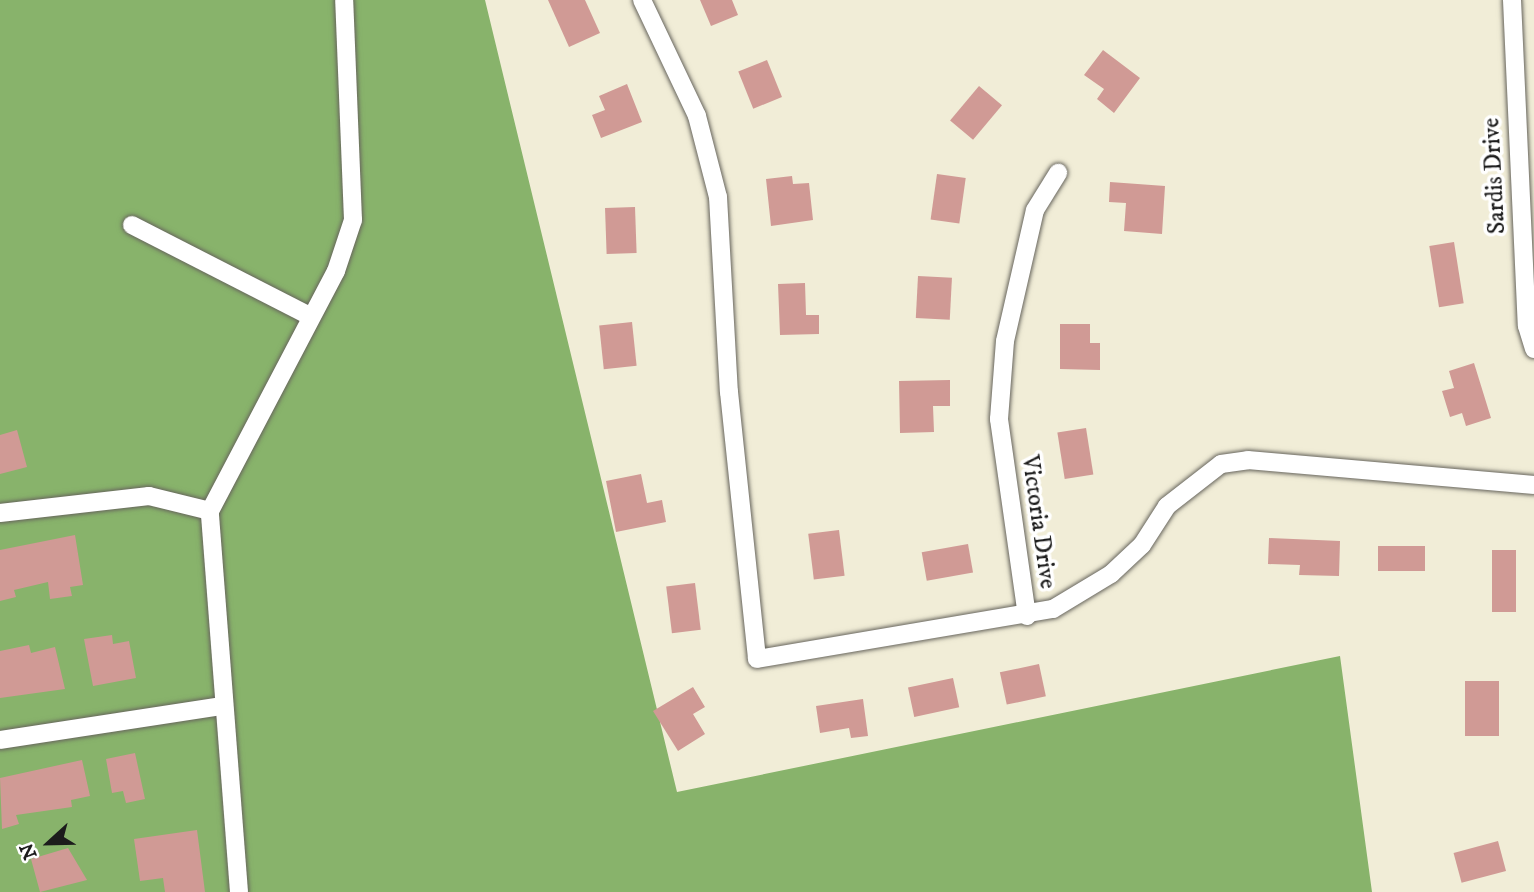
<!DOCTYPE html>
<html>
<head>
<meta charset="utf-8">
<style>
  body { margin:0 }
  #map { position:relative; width:1534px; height:892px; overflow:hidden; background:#f1edd7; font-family:"IM FELL DW Pica",serif }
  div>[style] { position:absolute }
  .forest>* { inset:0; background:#88b36b }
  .building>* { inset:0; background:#d09a95; transform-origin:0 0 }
  .roads { filter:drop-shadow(0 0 2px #67655d) drop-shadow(0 0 2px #67655d) }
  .street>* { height:18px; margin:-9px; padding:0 9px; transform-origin:9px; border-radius:9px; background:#fff }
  span { translate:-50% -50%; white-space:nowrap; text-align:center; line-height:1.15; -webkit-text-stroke:7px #fff; paint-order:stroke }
  .street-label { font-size:24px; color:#1c1c1c }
  .north { position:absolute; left:14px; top:808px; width:70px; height:70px; -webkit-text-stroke:5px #fff; paint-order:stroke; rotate:248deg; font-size:19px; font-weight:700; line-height:28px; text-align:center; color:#1c1c1c }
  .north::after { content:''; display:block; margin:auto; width:24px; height:32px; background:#1c1c1c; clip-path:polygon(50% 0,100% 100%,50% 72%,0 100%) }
</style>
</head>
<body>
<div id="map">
  <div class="forest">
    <div style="clip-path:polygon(0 0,485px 0,677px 792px,1340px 656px,1372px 892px,0 892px)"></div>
  </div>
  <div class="building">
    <div style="clip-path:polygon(548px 0,585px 0,600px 33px,569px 47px)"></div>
    <div style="clip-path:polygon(700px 0,732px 0,738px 15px,711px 26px)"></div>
    <div style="clip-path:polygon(1103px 50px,1140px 78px,1114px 113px,1097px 99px,1104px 89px,1084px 75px)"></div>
    <div style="left:767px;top:60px;width:40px;height:31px;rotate:68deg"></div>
    <div style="clip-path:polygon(627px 84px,642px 122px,601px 138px,592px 115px,605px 110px,599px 96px)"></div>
    <div style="left:979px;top:86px;width:30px;height:45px;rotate:40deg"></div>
    <div style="left:937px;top:174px;width:29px;height:46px;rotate:8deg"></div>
    <div style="clip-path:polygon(792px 176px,793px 184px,809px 183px,813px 220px,771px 226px,766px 179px)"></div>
    <div style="clip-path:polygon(1110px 182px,1165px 186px,1162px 234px,1124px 231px,1126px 203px,1109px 202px)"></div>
    <div style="left:635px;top:207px;width:46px;height:30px;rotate:88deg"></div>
    <div style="left:1454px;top:242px;width:62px;height:25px;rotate:81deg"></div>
    <div style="left:918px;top:276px;width:34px;height:42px;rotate:3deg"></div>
    <div style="clip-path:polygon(805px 283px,806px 315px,819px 315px,819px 334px,780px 335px,778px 284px)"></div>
    <div style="left:632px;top:322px;width:44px;height:33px;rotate:84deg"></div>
    <div style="clip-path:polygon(1060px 324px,1090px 324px,1090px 343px,1100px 343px,1100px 370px,1060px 369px)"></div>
    <div style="clip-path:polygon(1474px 363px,1491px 418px,1466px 426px,1462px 413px,1450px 417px,1442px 391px,1454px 388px,1449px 371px)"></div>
    <div style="clip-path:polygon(950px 380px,950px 406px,933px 406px,934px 432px,900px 433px,899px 381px)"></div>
    <div style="left:1086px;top:428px;width:47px;height:29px;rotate:81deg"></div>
    <div style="clip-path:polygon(17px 430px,27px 467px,0 474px,0 435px)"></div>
    <div style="clip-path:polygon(641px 474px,647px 503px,662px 500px,666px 522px,616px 532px,606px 481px)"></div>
    <div style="left:839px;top:530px;width:46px;height:31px;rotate:83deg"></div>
    <div style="clip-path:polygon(75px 535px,83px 585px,70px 587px,72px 596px,50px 599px,48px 582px,14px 590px,16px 597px,0 601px,0 550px)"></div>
    <div style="clip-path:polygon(1269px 538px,1340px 541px,1339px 576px,1299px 575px,1300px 565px,1268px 564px)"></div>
    <div style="left:968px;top:544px;width:29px;height:47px;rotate:80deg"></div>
    <div style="left:1378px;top:546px;width:47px;height:25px"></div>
    <div style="left:1492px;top:550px;width:24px;height:62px"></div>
    <div style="left:695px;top:583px;width:47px;height:29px;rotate:83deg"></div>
    <div style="clip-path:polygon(112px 635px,113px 644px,129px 641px,136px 678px,93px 686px,84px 639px)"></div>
    <div style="clip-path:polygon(29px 645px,31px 653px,55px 647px,65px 689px,0 698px,0 651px)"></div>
    <div style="left:1039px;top:664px;width:33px;height:40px;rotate:78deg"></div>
    <div style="left:953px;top:678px;width:30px;height:46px;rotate:78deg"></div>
    <div style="left:1465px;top:681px;width:34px;height:55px"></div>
    <div style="clip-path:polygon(693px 687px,705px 707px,693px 714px,705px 734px,678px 751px,653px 711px)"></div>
    <div style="clip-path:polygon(863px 699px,868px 736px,851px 738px,849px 728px,820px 733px,816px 706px)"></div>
    <div style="clip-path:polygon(135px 753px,145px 799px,126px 803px,123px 791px,112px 793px,106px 759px)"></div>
    <div style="clip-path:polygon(82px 760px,90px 796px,71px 800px,72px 807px,16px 815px,19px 824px,2px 829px,0 778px)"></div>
    <div style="clip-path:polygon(197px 830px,205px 892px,165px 892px,163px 878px,140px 881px,134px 839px)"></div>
    <div style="left:1498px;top:841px;width:31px;height:46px;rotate:75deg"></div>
    <div style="clip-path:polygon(68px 848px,87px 880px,40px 892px,31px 859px)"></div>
  </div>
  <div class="roads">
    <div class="street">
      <div style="left:642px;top:0;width:128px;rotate:64.6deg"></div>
      <div style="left:697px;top:116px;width:84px;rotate:75.5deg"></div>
      <div style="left:718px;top:197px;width:195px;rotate:86.8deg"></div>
      <div style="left:729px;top:392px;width:268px;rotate:84deg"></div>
      <div style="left:757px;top:659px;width:300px;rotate:-9.6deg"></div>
      <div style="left:1053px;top:609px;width:68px;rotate:-31.1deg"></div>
      <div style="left:1111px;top:574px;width:42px;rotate:-43.1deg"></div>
      <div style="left:1142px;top:545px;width:46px;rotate:-57.3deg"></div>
      <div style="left:1167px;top:506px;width:68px;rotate:-37.9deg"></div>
      <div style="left:1221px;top:464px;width:27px;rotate:-8deg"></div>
      <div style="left:1248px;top:460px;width:287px;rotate:5deg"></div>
      <div style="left:1512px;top:0;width:326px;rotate:87.4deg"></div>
      <div style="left:1527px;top:326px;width:24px;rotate:73deg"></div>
      <div style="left:132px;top:225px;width:200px;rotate:27.1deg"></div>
      <div style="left:0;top:513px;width:150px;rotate:-6.5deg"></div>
      <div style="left:149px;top:496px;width:63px;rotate:13.8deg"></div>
      <div style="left:1027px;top:616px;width:199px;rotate:-98.1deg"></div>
      <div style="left:999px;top:419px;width:78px;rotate:-85.6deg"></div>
      <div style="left:1005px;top:341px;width:134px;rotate:-77.1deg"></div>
      <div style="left:1035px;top:210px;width:44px;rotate:-58.1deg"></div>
      <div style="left:0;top:740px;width:226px;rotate:-8.7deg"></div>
      <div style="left:239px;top:892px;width:382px;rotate:-94.4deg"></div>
      <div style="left:210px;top:511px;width:271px;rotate:-62.3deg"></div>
      <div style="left:336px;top:271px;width:54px;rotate:-71.6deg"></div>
      <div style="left:353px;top:220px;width:220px;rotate:-92.3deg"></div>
    </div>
  </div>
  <div class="street-label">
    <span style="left:1495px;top:176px;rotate:-93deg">Sardis Drive</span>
    <span style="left:1038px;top:522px;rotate:82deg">Victoria Drive</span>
  </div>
  <div class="north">N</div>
</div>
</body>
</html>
